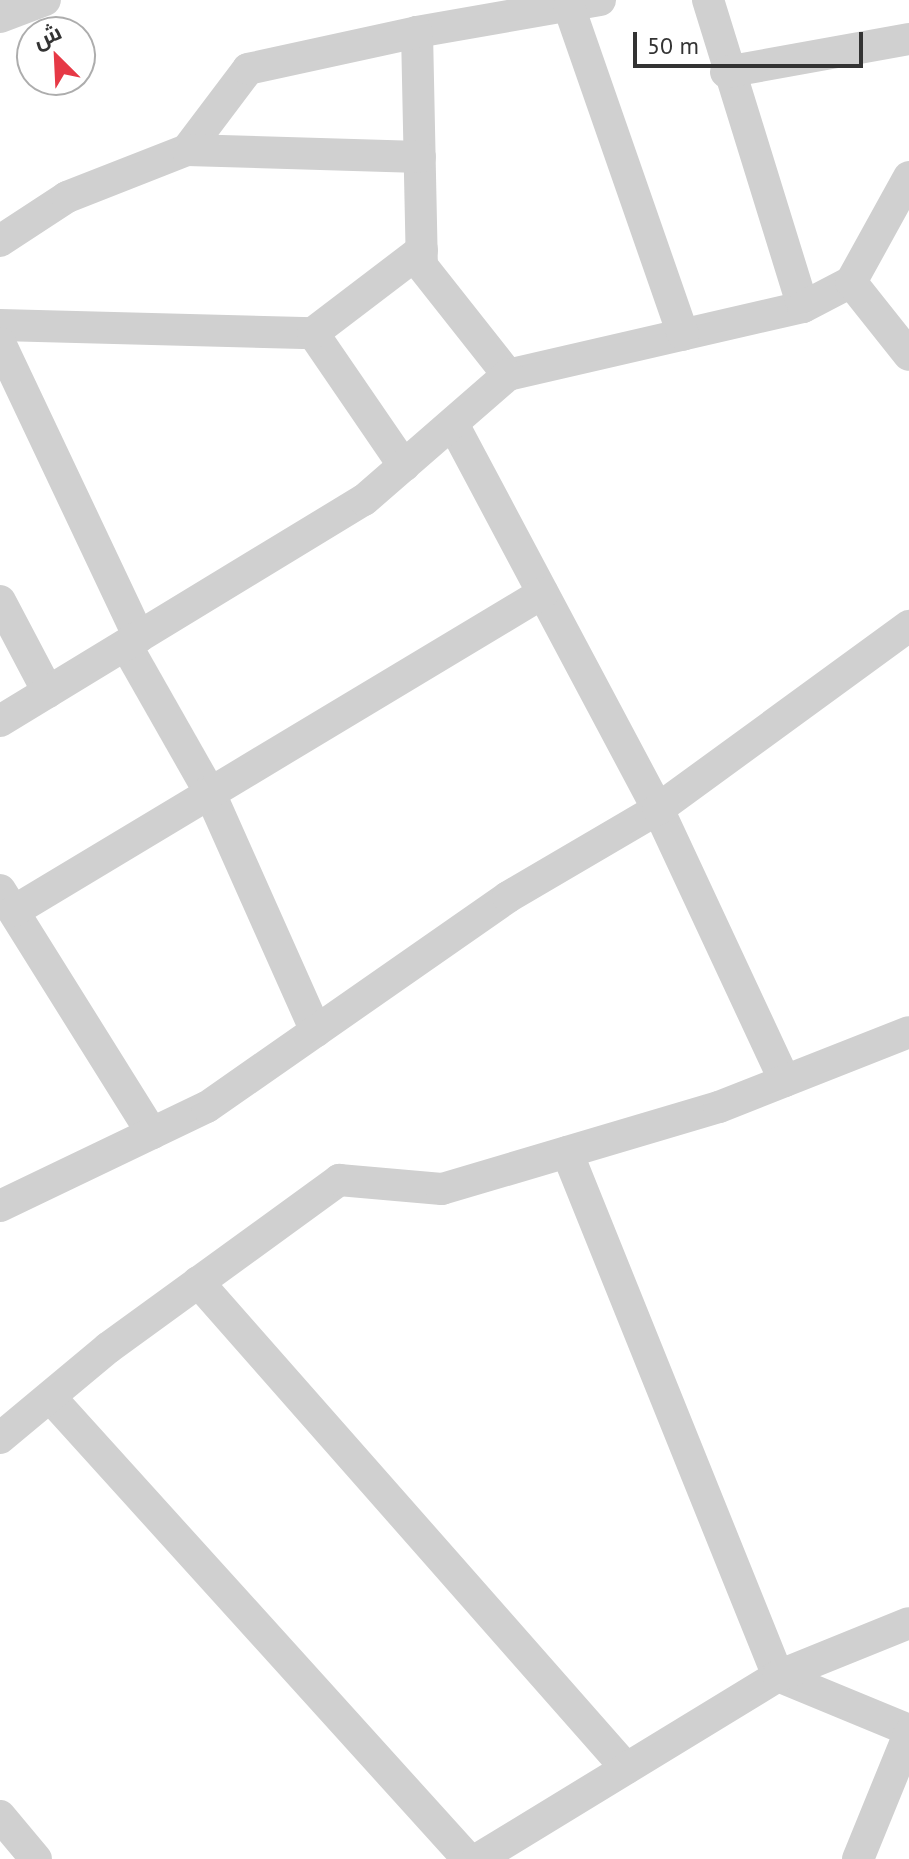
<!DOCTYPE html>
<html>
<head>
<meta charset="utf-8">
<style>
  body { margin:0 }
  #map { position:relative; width:909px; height:1859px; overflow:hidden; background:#fff; font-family:"PT Sans",Cairo,sans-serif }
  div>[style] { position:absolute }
  .street>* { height:32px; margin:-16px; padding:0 16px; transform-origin:16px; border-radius:16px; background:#d0d0d0 }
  span { translate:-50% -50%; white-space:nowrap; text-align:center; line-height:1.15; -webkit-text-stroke:8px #fff; paint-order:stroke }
  .north { position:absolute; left:16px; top:16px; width:80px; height:80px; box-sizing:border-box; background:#fff; border:2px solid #adadad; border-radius:50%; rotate:336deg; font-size:22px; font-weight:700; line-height:32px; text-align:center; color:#333 }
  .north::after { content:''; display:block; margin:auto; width:28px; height:36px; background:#e63946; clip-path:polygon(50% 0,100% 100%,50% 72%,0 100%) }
  .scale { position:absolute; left:633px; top:32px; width:230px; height:36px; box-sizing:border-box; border:4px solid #333; border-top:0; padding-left:10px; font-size:24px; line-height:28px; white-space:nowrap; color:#333; -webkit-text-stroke:6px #fff; paint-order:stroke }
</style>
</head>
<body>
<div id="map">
  <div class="street">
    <div style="left:600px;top:0;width:186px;rotate:170.1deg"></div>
    <div style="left:417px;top:32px;width:234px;rotate:88.8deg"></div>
    <div style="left:422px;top:266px;width:139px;rotate:51.7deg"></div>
    <div style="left:508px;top:375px;width:303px;rotate:-13deg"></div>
    <div style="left:708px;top:0;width:321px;rotate:72.8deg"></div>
    <div style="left:803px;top:307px;width:54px;rotate:-27.5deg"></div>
    <div style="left:569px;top:7px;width:347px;rotate:70.8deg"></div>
    <div style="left:0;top:17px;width:48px;rotate:-20.7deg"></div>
    <div style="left:726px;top:72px;width:186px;rotate:-10.2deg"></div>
    <div style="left:187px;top:150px;width:101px;rotate:-53deg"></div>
    <div style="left:248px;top:69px;width:173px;rotate:-12.3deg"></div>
    <div style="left:909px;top:177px;width:120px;rotate:118.9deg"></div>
    <div style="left:851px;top:282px;width:93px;rotate:51.5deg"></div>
    <div style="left:0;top:241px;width:80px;rotate:-33.3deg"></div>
    <div style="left:67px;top:197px;width:129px;rotate:-21.4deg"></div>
    <div style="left:187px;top:150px;width:233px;rotate:1.7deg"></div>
    <div style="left:0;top:325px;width:313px;rotate:1.5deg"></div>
    <div style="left:313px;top:333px;width:161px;rotate:55.6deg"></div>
    <div style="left:313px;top:333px;width:137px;rotate:-37.3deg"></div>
    <div style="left:0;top:343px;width:325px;rotate:64.7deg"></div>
    <div style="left:453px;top:424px;width:436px;rotate:62deg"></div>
    <div style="left:658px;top:809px;width:300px;rotate:65deg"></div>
    <div style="left:0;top:601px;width:103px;rotate:62.2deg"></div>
    <div style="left:126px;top:645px;width:168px;rotate:60.4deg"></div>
    <div style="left:209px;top:791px;width:263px;rotate:66deg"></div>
    <div style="left:0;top:721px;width:426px;rotate:-31.3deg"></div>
    <div style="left:364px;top:500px;width:191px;rotate:-41deg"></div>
    <div style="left:0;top:890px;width:287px;rotate:58deg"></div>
    <div style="left:14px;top:911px;width:617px;rotate:-31.01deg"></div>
    <div style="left:567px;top:1152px;width:565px;rotate:68.07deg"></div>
    <div style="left:778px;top:1676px;width:142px;rotate:22.4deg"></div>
    <div style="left:0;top:1206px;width:229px;rotate:-25.6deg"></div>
    <div style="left:207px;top:1107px;width:367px;rotate:-34.9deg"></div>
    <div style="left:508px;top:897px;width:174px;rotate:-30.4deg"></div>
    <div style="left:658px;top:809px;width:311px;rotate:-36.1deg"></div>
    <div style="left:198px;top:1282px;width:648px;rotate:48.63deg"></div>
    <div style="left:50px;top:1397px;width:623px;rotate:47.86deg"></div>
    <div style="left:0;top:1438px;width:141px;rotate:-39.8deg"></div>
    <div style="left:108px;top:1348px;width:286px;rotate:-36deg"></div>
    <div style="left:339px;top:1180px;width:103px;rotate:5deg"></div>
    <div style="left:442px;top:1189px;width:289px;rotate:-16.5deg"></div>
    <div style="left:719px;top:1107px;width:204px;rotate:-21.5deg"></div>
    <div style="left:0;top:1816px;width:56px;rotate:50.1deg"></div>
    <div style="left:478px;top:1859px;width:351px;rotate:-31.4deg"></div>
    <div style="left:778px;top:1676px;width:141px;rotate:-22deg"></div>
    <div style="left:858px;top:1859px;width:135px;rotate:-67.8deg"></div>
  </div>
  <div class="north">ش</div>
  <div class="scale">50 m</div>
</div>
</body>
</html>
